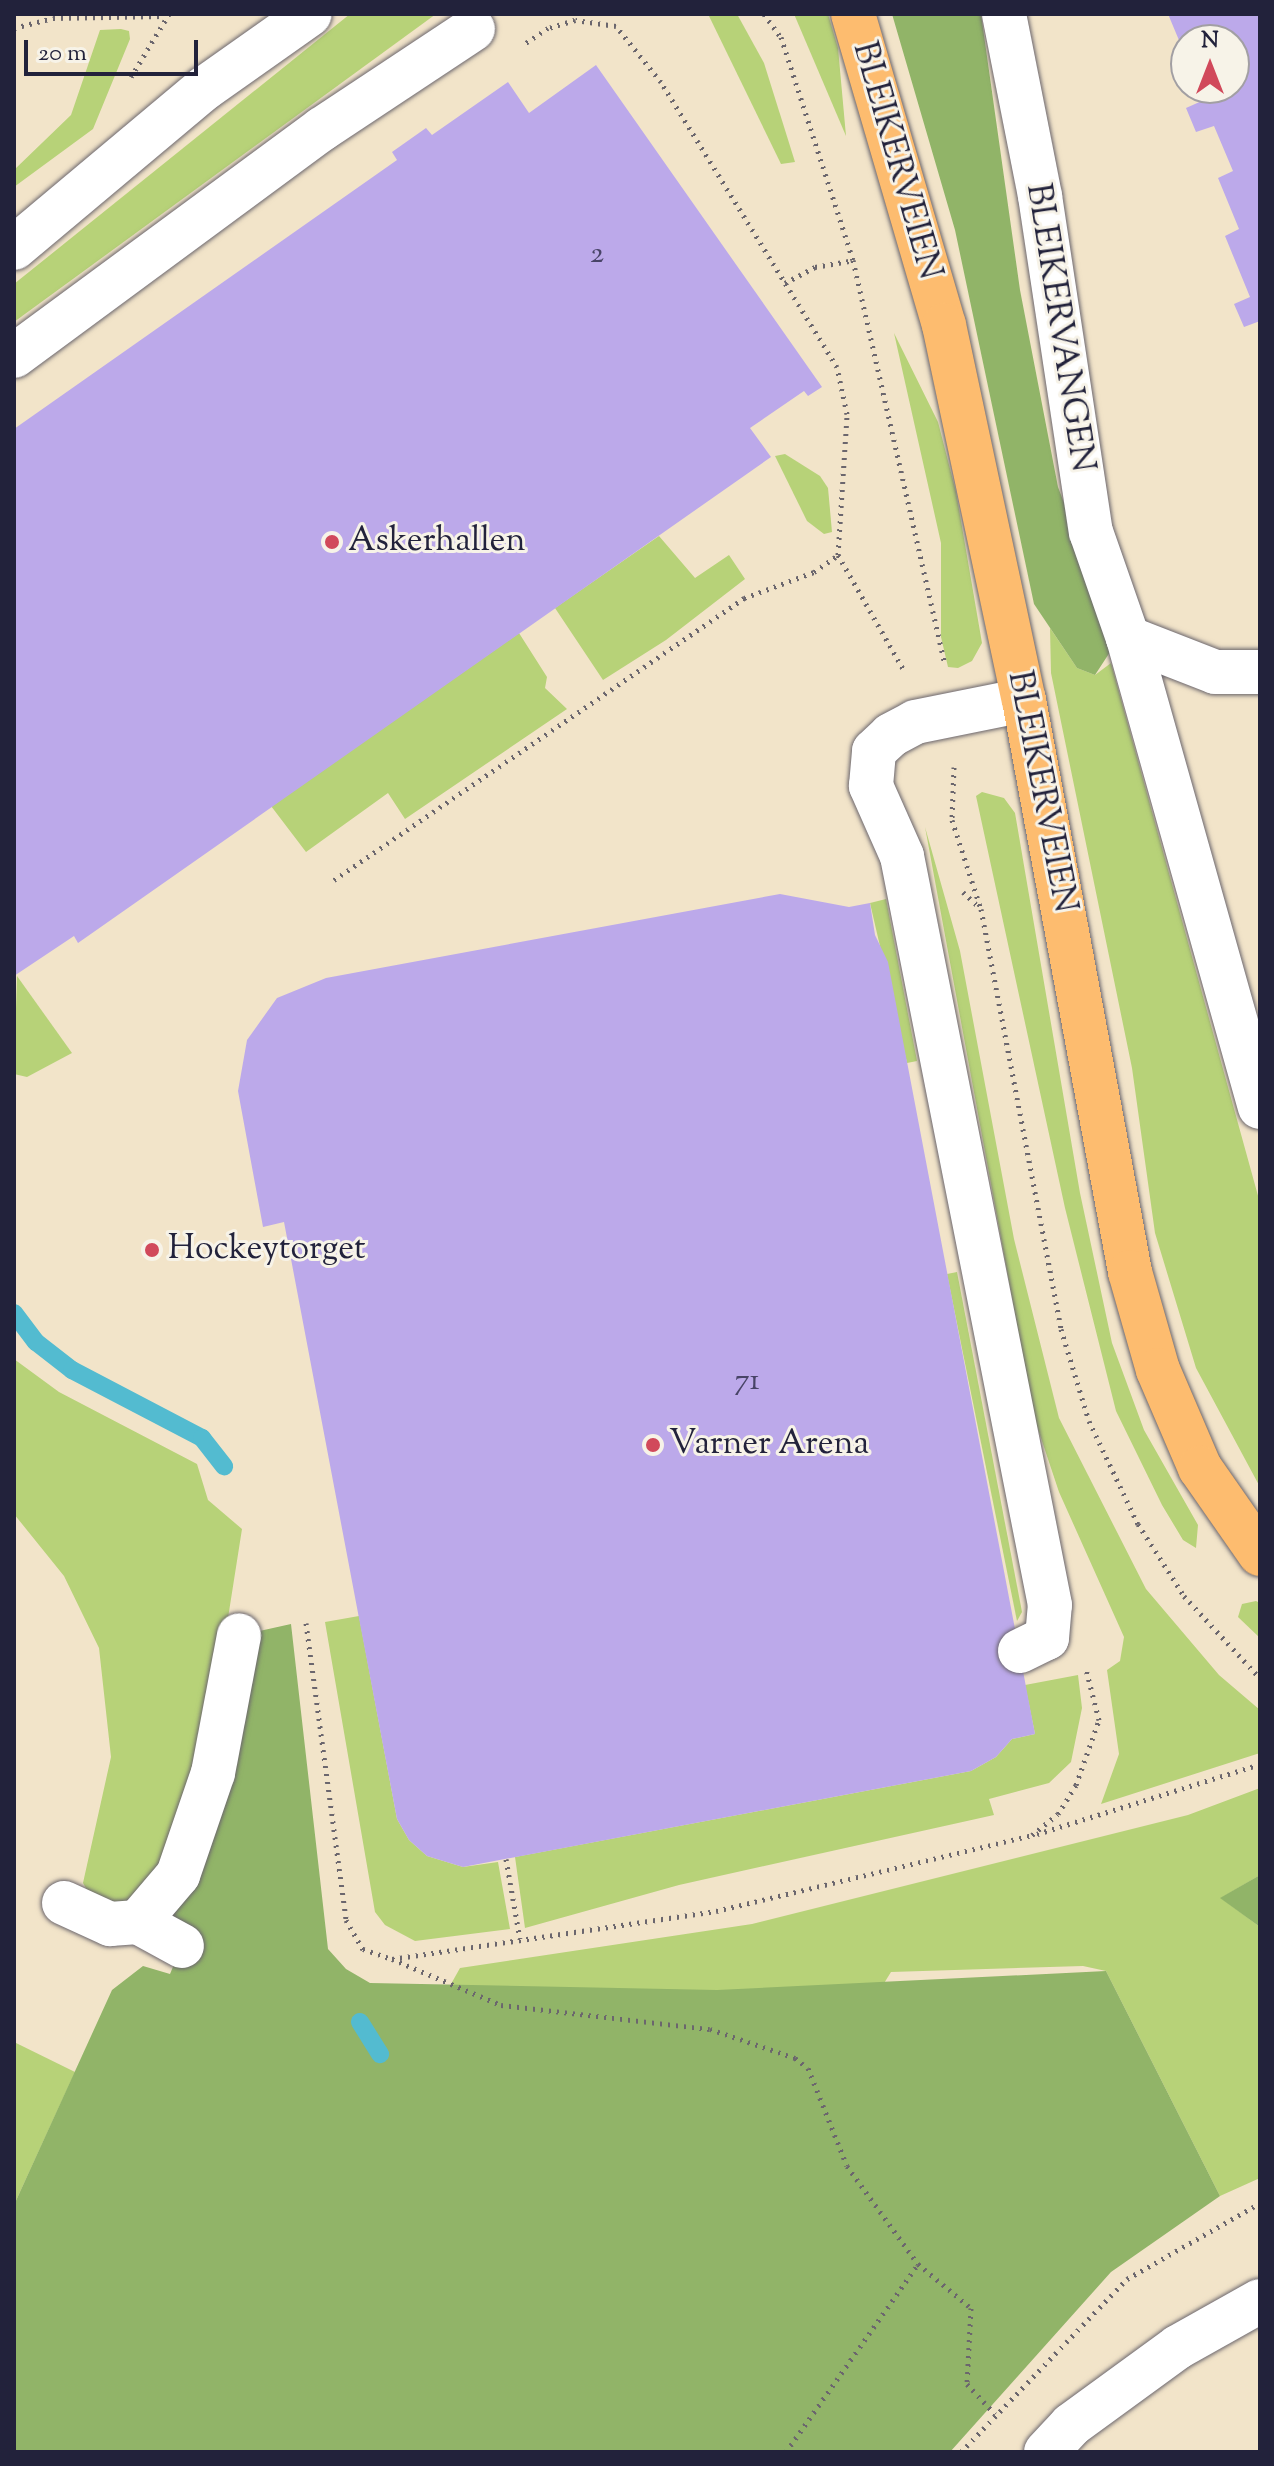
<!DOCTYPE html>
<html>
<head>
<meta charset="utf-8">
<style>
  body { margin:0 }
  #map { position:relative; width:1274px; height:2466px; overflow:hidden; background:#f2e4c9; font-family:"Sorts Mill Goudy",serif }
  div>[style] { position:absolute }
  .green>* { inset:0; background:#b7d278 }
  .forest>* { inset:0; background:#91b468 }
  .stream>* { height:18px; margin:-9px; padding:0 9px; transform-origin:9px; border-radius:9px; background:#53bbd0 }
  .building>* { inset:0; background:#bca9ea }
  .path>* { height:5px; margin-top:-2.5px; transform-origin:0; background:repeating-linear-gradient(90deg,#6b666d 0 2px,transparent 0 8px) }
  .roads { filter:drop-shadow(0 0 2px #6b666d) drop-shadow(0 0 2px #6b666d) }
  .minor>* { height:44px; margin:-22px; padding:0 22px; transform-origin:22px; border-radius:22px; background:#fff }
  .major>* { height:44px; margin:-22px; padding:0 22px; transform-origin:22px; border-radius:22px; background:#fdbc6f }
  .dots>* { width:22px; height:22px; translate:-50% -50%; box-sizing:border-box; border:4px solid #f7f3e8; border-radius:50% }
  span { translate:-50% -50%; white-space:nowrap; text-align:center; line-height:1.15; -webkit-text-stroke:6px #f7f3e8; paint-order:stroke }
  .number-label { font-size:30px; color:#484467 }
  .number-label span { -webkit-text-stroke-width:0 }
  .street-label { font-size:34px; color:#22223b }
  .poi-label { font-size:34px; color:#22223b }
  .left { translate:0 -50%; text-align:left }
  .frame { position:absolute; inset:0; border:16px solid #22223b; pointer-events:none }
  .north { position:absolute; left:1170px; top:24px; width:80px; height:80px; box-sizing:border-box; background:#f7f3e8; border:2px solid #a29fa3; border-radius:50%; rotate:0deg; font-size:22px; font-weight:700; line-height:32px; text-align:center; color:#22223b }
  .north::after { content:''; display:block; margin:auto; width:28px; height:36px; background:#d1495b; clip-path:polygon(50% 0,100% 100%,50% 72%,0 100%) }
  .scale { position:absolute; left:24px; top:40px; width:174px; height:36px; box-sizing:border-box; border:4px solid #22223b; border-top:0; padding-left:10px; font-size:24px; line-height:28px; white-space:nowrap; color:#22223b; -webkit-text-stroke:6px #f7f3e8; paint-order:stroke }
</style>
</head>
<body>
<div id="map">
  <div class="green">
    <div style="clip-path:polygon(350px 14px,436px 14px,14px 322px,14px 284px)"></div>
    <div style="clip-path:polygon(708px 14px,737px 14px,764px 63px,795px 162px,781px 164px)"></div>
    <div style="clip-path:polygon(794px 14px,828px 14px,838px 48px,846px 136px)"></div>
    <div style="clip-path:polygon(121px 29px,129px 31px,130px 39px,93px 129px,14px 187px,14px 170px,71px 115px,100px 30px)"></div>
    <div style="clip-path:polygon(894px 333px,938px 422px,956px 492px,982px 643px,972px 661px,958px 668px,948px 667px,941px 637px,941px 543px)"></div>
    <div style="clip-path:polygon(785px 454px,820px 476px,828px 488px,832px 532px,824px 534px,807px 521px,775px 456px)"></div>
    <div style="clip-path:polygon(659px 536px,695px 578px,729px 555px,745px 579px,666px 640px,603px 680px,555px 608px)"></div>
    <div style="clip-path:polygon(1050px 628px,1077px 668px,1095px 675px,1111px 663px,1260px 1203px,1260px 1487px,1196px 1368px,1155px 1233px,1132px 1068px,1051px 673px)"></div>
    <div style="clip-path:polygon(519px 633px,547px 677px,545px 688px,567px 709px,405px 819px,388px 793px,306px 852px,271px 806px)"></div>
    <div style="clip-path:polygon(982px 792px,1004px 798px,1015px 813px,1080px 1193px,1112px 1343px,1144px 1430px,1198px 1525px,1196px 1548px,1183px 1540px,1162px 1505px,1116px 1411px,1065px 1208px,976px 796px)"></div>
    <div style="clip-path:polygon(925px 827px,960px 951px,1014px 1239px,1059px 1418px,1146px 1589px,1219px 1675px,1260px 1710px,1260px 1753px,1101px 1804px,1119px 1754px,1107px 1670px,1120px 1661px,1124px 1637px,1059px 1492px,1034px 1417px)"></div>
    <div style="clip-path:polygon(886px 899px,917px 1061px,907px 1063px,870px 903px)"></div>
    <div style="clip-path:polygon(17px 976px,72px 1053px,27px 1077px,14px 1074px)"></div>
    <div style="clip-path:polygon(957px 1272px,1022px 1612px,1017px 1621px,947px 1274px)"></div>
    <div style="clip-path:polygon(14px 1359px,59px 1392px,197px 1464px,208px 1500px,242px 1529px,228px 1618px,169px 1860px,122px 1906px,90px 1895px,83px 1883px,111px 1757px,99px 1648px,64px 1576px,14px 1514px)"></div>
    <div style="clip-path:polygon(1256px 1601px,1260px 1603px,1260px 1638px,1238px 1617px,1242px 1604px)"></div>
    <div style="clip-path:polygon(359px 1616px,397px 1819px,409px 1840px,427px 1856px,463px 1867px,498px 1862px,510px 1929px,415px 1941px,385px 1925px,375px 1912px,325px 1622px)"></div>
    <div style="clip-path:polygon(1078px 1675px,1082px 1708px,1071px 1762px,1049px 1783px,989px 1799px,994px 1815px,679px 1885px,525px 1928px,515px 1857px,971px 1771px,996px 1757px,1012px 1739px,1035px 1734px,1025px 1685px)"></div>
    <div style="clip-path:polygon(1260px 1788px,1260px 1875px,1221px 1898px,1260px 1927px,1260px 2178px,1220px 2196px,1106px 1971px,1083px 1966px,891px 1972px,873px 2001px,423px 2034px,460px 1968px,752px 1924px,1188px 1815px)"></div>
    <div style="clip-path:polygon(14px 2042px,75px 2072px,14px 2205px)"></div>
  </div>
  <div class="forest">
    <div style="clip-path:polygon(892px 14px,981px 14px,1020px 290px,1058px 487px,1109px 622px,1110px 652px,1095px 675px,1077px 668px,1034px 604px,955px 230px)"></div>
    <div style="clip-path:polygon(291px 1624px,328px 1949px,346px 1969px,370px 1983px,717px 1990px,1106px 1971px,1220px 2196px,1111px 2272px,950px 2452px,14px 2452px,14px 2205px,112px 1990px,143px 1966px,170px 1974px,190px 1926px,172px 1916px,185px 1900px,255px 1632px)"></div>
    <div style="clip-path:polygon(1260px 1875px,1260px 1927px,1220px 1898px)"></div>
  </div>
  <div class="stream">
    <div style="left:14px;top:1313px;width:36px;rotate:53deg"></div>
    <div style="left:36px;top:1342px;width:46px;rotate:37.9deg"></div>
    <div style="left:72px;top:1370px;width:147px;rotate:27.6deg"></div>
    <div style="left:202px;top:1438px;width:36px;rotate:52deg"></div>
    <div style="left:360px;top:2022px;width:38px;rotate:58deg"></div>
  </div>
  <div class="building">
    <div style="clip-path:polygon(1168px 14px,1260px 14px,1260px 321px,1244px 327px,1234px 304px,1250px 297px,1225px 236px,1239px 229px,1218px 178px,1233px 171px,1214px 126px,1196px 132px,1186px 108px,1204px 100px,1199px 88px,1234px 88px,1234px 40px,1186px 40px,1186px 57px)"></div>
    <div style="clip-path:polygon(596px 65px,822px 387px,808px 396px,804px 391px,750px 428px,771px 457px,78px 943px,74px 936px,14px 976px,14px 429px,397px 160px,392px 152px,426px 128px,432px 135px,508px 82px,529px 113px)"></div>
    <div style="clip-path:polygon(780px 894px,849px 907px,870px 903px,875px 935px,888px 962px,1035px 1734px,1012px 1739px,996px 1757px,971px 1771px,463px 1867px,427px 1856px,409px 1840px,397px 1819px,284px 1222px,263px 1227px,238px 1091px,247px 1040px,277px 998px,326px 978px)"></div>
  </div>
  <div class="path">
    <div style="left:764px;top:14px;width:29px;rotate:54deg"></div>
    <div style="left:781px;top:37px;width:234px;rotate:72.1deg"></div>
    <div style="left:853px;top:260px;width:412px;rotate:77.2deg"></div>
    <div style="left:14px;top:28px;width:40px;rotate:-14.4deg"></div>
    <div style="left:53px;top:18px;width:111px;rotate:-1deg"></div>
    <div style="left:131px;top:77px;width:74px;rotate:-58.9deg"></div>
    <div style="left:785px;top:283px;width:34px;rotate:-28deg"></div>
    <div style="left:815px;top:267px;width:39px;rotate:-10deg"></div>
    <div style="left:838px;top:555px;width:135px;rotate:60.2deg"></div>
    <div style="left:954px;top:767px;width:53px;rotate:92.2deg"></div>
    <div style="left:952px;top:820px;width:94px;rotate:72deg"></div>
    <div style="left:981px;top:909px;width:428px;rotate:79.2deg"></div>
    <div style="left:1061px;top:1329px;width:96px;rotate:73.1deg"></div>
    <div style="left:1089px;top:1421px;width:114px;rotate:64.6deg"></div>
    <div style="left:1138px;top:1524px;width:85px;rotate:57.4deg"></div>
    <div style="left:1184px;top:1596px;width:112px;rotate:47.2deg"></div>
    <div style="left:334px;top:880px;width:498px;rotate:-34.5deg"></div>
    <div style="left:744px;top:598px;width:75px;rotate:-20.4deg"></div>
    <div style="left:814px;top:572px;width:29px;rotate:-35deg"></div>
    <div style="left:838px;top:555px;width:141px;rotate:-86.3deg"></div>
    <div style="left:847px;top:414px;width:48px;rotate:-102deg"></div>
    <div style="left:837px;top:367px;width:335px;rotate:-121.7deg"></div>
    <div style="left:661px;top:82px;width:72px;rotate:-128.8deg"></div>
    <div style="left:616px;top:26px;width:41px;rotate:-171.7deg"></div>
    <div style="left:575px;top:20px;width:28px;rotate:163deg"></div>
    <div style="left:548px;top:28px;width:30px;rotate:146deg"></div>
    <div style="left:963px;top:892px;width:22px;rotate:43deg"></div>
    <div style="left:306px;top:1623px;width:300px;rotate:82.3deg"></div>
    <div style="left:346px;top:1920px;width:34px;rotate:60deg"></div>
    <div style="left:363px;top:1949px;width:31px;rotate:19deg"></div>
    <div style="left:392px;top:1959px;width:328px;rotate:-8.4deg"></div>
    <div style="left:716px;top:1911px;width:325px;rotate:-13.5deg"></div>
    <div style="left:1032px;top:1835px;width:33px;rotate:-39deg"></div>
    <div style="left:1058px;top:1814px;width:34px;rotate:-58deg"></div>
    <div style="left:1076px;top:1785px;width:69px;rotate:-70.5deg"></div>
    <div style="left:1099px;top:1720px;width:53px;rotate:-104.3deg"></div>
    <div style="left:1037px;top:1834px;width:234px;rotate:-17.4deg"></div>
    <div style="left:506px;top:1859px;width:81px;rotate:80.1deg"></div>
    <div style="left:392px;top:1959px;width:118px;rotate:22.9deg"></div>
    <div style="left:501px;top:2005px;width:210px;rotate:6.6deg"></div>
    <div style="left:710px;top:2029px;width:90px;rotate:18.8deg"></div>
    <div style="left:795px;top:2058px;width:16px;rotate:38deg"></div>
    <div style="left:808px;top:2068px;width:105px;rotate:68.3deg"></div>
    <div style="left:847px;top:2166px;width:121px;rotate:54.1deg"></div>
    <div style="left:918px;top:2264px;width:69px;rotate:39.7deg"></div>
    <div style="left:971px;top:2308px;width:76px;rotate:93deg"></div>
    <div style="left:967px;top:2384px;width:41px;rotate:47deg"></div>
    <div style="left:786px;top:2452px;width:230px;rotate:-54.9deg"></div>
    <div style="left:961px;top:2452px;width:240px;rotate:-46.2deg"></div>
    <div style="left:1127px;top:2279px;width:153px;rotate:-29.7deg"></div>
  </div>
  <div class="roads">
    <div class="minor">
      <div style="left:1004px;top:14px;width:186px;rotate:78.8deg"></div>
      <div style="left:1040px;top:196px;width:340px;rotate:81.4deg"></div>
      <div style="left:1091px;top:532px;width:112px;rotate:70.8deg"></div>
      <div style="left:1128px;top:638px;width:93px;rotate:21.3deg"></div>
      <div style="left:1215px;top:672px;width:45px"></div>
      <div style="left:14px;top:248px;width:249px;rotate:-40deg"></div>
      <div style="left:205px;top:88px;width:128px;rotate:-35.2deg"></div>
      <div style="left:14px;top:356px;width:383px;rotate:-36.4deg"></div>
      <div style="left:322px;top:129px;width:181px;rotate:-33.5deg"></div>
      <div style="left:1128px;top:638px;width:487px;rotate:74.3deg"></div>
      <div style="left:1020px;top:1651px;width:30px;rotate:-26deg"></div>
      <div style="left:1047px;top:1638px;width:33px;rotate:-85deg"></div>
      <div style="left:1050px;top:1605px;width:763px;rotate:-101.18deg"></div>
      <div style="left:902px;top:856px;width:77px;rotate:-113.9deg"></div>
      <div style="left:871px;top:786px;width:35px;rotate:-85deg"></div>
      <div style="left:874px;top:751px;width:23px;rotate:-43deg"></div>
      <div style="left:891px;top:735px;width:27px;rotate:-28deg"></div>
      <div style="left:915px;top:722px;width:111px;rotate:-11.4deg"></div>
      <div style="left:64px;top:1903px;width:51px;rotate:24.5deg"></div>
      <div style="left:110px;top:1924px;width:28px;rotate:-4deg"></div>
      <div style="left:138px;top:1922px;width:62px;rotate:-49.6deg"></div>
      <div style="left:178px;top:1875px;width:108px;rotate:-71.1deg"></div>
      <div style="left:213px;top:1773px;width:140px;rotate:-79.3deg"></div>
      <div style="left:138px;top:1922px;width:50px;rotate:28.6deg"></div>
      <div style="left:1046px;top:2452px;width:37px;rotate:-47deg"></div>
      <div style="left:1071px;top:2425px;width:132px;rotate:-36.1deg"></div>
      <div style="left:1178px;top:2347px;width:94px;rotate:-29.3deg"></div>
    </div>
    <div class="major">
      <div style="left:853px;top:14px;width:324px;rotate:73.7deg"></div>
      <div style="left:944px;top:325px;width:383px;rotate:78deg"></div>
      <div style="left:1024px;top:700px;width:582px;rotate:79.5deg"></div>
      <div style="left:1130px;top:1272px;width:102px;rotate:74.1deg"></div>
      <div style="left:1158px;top:1370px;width:107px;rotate:66.8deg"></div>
      <div style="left:1200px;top:1468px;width:105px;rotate:55.1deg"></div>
    </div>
  </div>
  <div class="dots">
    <div style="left:332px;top:542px;background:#d1495b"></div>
    <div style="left:152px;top:1250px;background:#d1495b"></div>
    <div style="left:653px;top:1445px;background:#d1495b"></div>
  </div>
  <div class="number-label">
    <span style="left:597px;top:255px">2</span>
    <span style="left:747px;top:1382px">71</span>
  </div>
  <div class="street-label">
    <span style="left:896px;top:161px;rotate:74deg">BLEIKERVEIEN</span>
    <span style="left:1059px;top:328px;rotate:81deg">BLEIKERVANGEN</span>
    <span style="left:1041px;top:792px;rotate:79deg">BLEIKERVEIEN</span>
  </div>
  <div class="poi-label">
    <span class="left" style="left:348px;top:542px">Askerhallen</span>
    <span class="left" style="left:168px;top:1250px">Hockeytorget</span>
    <span class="left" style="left:669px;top:1445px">Varner Arena</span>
  </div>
  <div class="frame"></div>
  <div class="north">N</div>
  <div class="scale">20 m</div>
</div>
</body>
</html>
